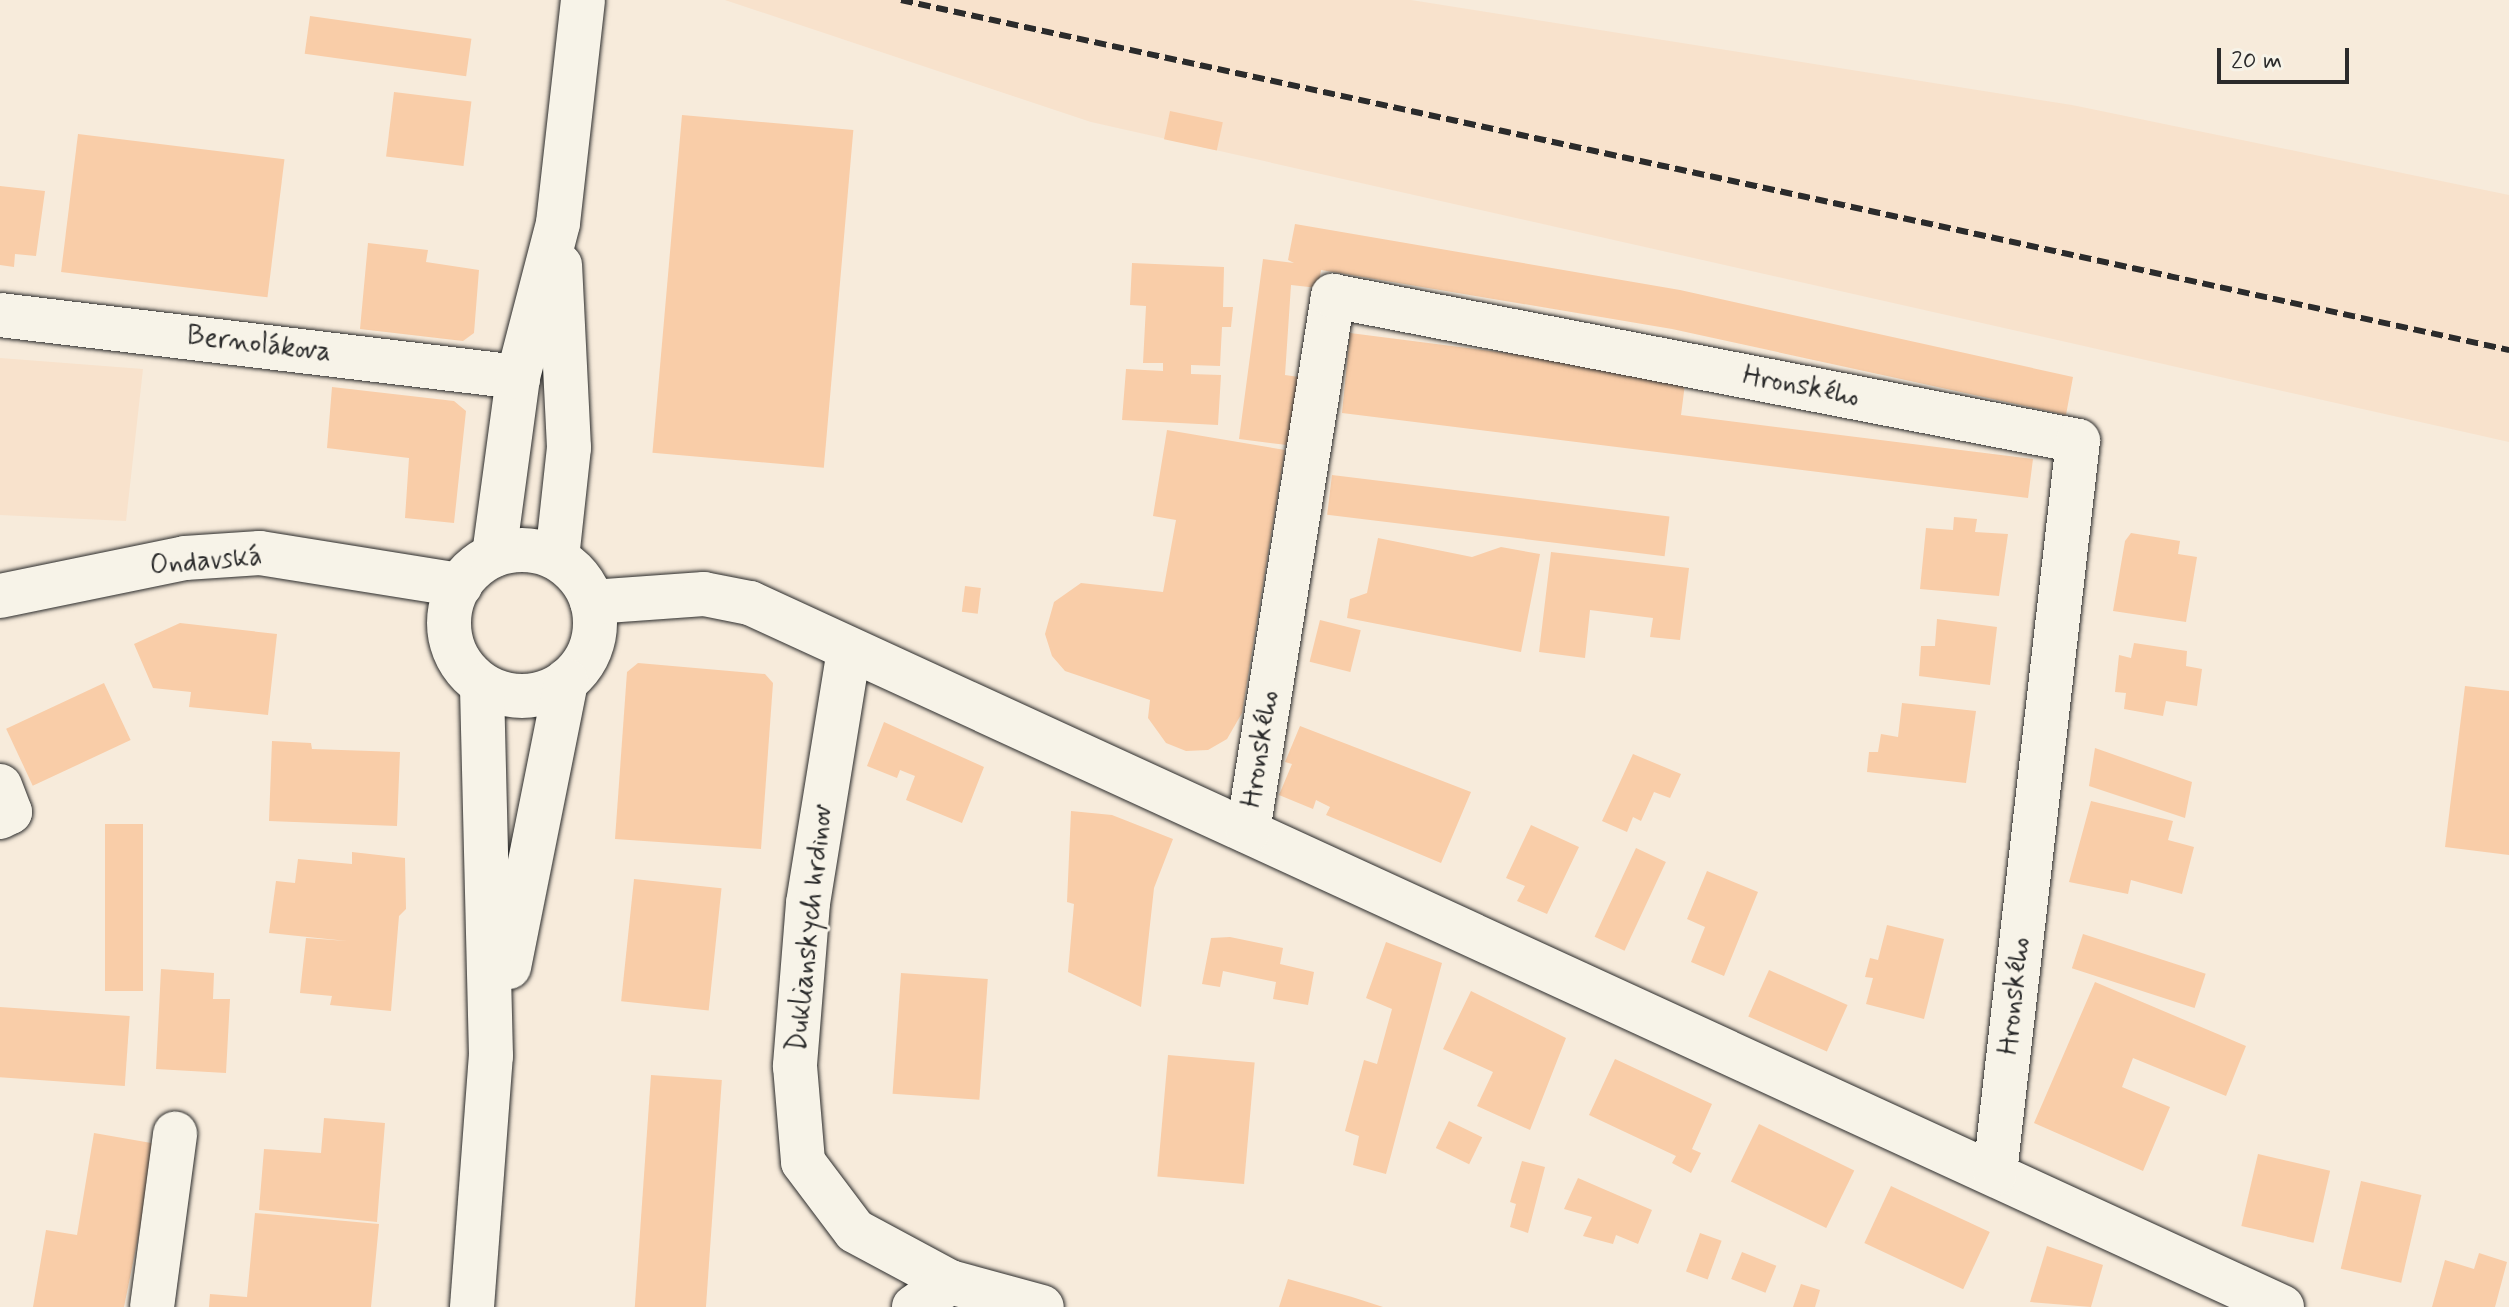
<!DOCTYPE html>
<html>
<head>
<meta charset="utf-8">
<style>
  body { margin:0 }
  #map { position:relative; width:2509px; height:1307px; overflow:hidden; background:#f7ebdb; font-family:Mynerve,sans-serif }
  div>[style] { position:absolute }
  .built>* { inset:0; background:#f8e2cc }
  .building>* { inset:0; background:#f9cda8; transform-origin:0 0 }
  .roads { filter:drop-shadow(0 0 2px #2b2b2b) drop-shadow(0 0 2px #2b2b2b) }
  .minor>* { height:44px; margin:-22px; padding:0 22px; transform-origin:22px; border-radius:22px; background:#f7f3e8 }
  .minor>.ring { margin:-22px; padding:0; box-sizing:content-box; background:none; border:44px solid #f7f3e8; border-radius:50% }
  .rail>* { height:6px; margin-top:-3px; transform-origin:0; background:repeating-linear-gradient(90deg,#2b2b2b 0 12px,transparent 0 18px) }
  span { translate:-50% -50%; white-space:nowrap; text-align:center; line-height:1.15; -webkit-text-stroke:6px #f7f3e8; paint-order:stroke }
  .street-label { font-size:28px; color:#2b2b2b }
  .scale { position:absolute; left:2217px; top:48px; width:132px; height:36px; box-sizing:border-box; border:4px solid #2b2b2b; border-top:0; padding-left:10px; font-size:24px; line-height:28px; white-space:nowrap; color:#2b2b2b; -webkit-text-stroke:6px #f7f3e8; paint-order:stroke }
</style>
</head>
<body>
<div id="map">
  <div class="built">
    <div style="clip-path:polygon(725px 0,1411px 0,2072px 105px,2509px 195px,2509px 442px,1091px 122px)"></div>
    <div style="clip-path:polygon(0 358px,143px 369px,126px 521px,0 515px)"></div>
  </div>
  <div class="building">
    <div style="left:310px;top:16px;width:163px;height:38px;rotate:8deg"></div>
    <div style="left:394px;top:92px;width:78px;height:65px;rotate:7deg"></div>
    <div style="left:1170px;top:111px;width:54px;height:29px;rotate:12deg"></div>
    <div style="left:682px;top:115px;width:172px;height:339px;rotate:5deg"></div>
    <div style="left:78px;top:134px;width:208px;height:139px;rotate:7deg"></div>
    <div style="clip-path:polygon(0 186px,45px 191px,36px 256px,15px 254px,14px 267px,0 265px)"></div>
    <div style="clip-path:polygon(1295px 224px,1680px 290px,2073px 377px,2066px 415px,1672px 329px,1321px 270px,1318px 288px,1291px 285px,1285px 375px,1306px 378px,1287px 445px,1239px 439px,1263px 259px,1294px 263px,1288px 260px)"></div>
    <div style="clip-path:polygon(368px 243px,428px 250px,426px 262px,479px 270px,474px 333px,463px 341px,360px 329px)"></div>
    <div style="clip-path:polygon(1132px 263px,1224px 267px,1223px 307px,1233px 307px,1231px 327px,1222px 327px,1220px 366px,1191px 365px,1191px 374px,1221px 375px,1218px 425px,1122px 420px,1126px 369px,1163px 371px,1163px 363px,1143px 363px,1146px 306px,1130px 305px)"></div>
    <div style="clip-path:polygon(1350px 333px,1686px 376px,1681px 415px,2033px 459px,2028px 498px,1342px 413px)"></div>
    <div style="clip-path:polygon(332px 387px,454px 401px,466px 411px,454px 523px,405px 518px,409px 458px,327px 448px)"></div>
    <div style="clip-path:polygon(1167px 430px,1285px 450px,1242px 713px,1227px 739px,1208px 750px,1186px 751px,1166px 743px,1148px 718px,1150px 700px,1065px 671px,1052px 656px,1045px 634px,1054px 602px,1081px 583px,1163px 592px,1176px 520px,1153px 516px)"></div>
    <div style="left:1332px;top:475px;width:340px;height:40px;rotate:7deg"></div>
    <div style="clip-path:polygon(1954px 517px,1977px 519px,1975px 532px,2008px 534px,1999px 596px,1920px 589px,1926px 528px,1953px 530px)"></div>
    <div style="clip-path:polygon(2131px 533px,2180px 541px,2178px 554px,2197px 557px,2186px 622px,2113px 611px,2125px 541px)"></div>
    <div style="clip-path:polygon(1378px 538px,1472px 557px,1501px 547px,1540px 554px,1521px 652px,1347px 618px,1350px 599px,1367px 593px)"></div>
    <div style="clip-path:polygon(1551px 552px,1689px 568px,1680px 640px,1650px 637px,1653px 618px,1590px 610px,1585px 658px,1539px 652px)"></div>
    <div style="left:965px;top:586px;width:16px;height:26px;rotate:7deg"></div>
    <div style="clip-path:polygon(1937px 619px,1997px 627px,1990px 685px,1919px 676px,1921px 646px,1935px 646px)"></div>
    <div style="left:1320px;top:620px;width:42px;height:43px;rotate:14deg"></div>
    <div style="clip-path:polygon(180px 623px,277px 634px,268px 715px,189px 707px,191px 692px,153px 688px,134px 644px)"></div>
    <div style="clip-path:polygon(2134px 643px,2187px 651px,2186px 666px,2202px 669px,2197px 706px,2166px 701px,2163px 716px,2124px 709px,2126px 693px,2115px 692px,2119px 655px,2131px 658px)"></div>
    <div style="clip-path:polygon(638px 663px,765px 674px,773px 683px,761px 849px,615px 839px,627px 672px)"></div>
    <div style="left:104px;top:683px;width:63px;height:108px;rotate:65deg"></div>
    <div style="clip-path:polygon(2465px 686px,2509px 691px,2509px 855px,2445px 847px)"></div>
    <div style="clip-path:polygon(1902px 703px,1976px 711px,1966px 783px,1867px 772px,1869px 752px,1878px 752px,1881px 734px,1898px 737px)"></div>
    <div style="clip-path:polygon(884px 722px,984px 767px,962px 823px,906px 800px,915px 776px,900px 770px,897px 778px,867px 766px)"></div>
    <div style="clip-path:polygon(1300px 726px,1471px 792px,1441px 863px,1326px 815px,1330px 807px,1316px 800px,1313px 809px,1279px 795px,1292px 764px,1285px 762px)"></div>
    <div style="clip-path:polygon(272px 741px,311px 743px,312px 749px,400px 752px,397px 826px,269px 821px)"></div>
    <div style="clip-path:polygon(2095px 748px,2192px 782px,2185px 818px,2089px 786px)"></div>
    <div style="clip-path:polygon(1633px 754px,1681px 774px,1670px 798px,1654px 792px,1641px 821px,1633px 817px,1627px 832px,1602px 821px)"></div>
    <div style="clip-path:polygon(2091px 801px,2173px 821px,2168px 840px,2194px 847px,2182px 894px,2131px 880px,2128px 894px,2069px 882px)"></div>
    <div style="clip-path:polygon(1071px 811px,1112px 815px,1173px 839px,1154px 888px,1141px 1007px,1068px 972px,1074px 904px,1067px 902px)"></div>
    <div style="left:105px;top:824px;width:38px;height:167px"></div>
    <div style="clip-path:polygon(1531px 825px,1579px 847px,1547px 914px,1517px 901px,1525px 886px,1506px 878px)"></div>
    <div style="left:1636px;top:848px;width:33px;height:98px;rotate:25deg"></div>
    <div style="clip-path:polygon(352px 852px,405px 858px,406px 909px,399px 916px,391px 1011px,330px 1005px,332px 996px,300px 993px,306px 938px,347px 941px,269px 933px,276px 881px,295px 883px,298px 859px,352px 864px)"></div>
    <div style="clip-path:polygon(1707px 871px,1758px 892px,1724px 976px,1691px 962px,1705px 927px,1687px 919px)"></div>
    <div style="left:634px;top:879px;width:88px;height:123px;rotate:6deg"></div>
    <div style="clip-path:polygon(1887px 925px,1944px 939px,1924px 1019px,1866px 1004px,1873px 978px,1865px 977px,1870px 958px,1878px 960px)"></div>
    <div style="left:2083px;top:934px;width:129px;height:36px;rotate:18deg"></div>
    <div style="clip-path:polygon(1230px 937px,1283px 948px,1280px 964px,1314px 972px,1308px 1005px,1273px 999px,1276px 982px,1223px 971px,1220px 987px,1202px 984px,1211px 938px)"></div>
    <div style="clip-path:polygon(1386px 942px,1442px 963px,1386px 1174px,1353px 1165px,1359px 1136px,1345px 1131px,1364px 1060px,1377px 1064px,1392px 1009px,1366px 998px)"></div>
    <div style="clip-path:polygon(161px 969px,214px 973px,213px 999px,230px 999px,226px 1073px,156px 1069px)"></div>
    <div style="left:1769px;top:970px;width:86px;height:51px;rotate:24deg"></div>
    <div style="left:901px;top:973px;width:87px;height:121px;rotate:4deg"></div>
    <div style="clip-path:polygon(2095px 982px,2246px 1046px,2226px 1096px,2133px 1058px,2122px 1087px,2170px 1107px,2143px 1171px,2034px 1123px)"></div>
    <div style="clip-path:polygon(1471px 991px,1566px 1038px,1530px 1130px,1477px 1106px,1493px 1072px,1443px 1049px)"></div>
    <div style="left:0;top:1007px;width:130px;height:70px;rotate:4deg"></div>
    <div style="left:1168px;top:1055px;width:87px;height:122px;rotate:5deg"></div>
    <div style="clip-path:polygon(1615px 1059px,1712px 1104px,1692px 1149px,1701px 1153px,1691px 1173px,1672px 1163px,1676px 1156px,1589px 1115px)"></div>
    <div style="left:651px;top:1075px;width:71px;height:233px;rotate:4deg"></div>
    <div style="clip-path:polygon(324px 1118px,385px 1123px,377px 1222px,259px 1210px,264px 1149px,321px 1153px)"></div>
    <div style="left:1449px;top:1121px;width:37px;height:30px;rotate:26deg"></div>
    <div style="left:1759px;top:1124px;width:106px;height:64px;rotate:26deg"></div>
    <div style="clip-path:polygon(94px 1133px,157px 1144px,124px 1307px,33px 1307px,46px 1230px,77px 1235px)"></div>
    <div style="left:2258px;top:1154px;width:74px;height:74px;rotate:13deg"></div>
    <div style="clip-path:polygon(1522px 1161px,1545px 1167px,1528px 1233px,1510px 1227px,1516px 1204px,1510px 1202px)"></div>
    <div style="clip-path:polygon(1578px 1178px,1652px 1210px,1638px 1244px,1616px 1235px,1613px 1244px,1583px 1236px,1592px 1217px,1564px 1209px)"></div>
    <div style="left:2361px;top:1181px;width:62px;height:90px;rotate:13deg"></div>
    <div style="left:1891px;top:1186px;width:109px;height:63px;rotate:25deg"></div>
    <div style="clip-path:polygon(255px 1213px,379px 1224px,371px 1307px,209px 1307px,210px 1294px,247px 1297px)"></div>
    <div style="left:1700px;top:1233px;width:23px;height:41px;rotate:20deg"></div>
    <div style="clip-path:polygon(2047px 1246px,2103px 1265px,2091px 1307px,2030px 1302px)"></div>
    <div style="left:1742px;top:1252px;width:37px;height:29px;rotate:22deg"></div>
    <div style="clip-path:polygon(2479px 1253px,2507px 1262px,2495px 1307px,2432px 1307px,2445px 1260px,2474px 1269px)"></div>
    <div style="clip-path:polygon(1288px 1279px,1352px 1297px,1383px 1307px,1279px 1307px)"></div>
    <div style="clip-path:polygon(1801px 1284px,1820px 1290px,1815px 1307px,1793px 1307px)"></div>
  </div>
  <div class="roads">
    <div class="minor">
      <div style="left:0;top:315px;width:522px;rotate:6.83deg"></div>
      <div class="ring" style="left:449px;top:550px;width:102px;height:102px"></div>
      <div style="left:494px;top:555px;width:180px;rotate:-82.3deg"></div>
      <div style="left:518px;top:377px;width:159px;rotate:-75.4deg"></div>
      <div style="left:558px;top:223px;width:224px;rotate:-83.6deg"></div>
      <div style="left:557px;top:558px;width:111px;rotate:-83.8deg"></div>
      <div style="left:569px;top:448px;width:183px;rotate:-92.8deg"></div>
      <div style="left:0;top:596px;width:189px;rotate:-11.6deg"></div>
      <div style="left:185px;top:558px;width:75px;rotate:-3.8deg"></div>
      <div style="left:260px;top:553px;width:203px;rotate:9.1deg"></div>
      <div style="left:592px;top:602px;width:112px;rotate:-4.1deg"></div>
      <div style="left:704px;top:594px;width:47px;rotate:11.1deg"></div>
      <div style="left:750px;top:603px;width:1686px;rotate:24.68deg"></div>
      <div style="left:849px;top:650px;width:256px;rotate:99.2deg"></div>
      <div style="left:808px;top:903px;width:164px;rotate:94.6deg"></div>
      <div style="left:795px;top:1066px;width:96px;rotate:85.2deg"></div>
      <div style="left:803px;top:1162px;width:86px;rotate:53deg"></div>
      <div style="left:855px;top:1231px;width:108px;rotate:28.2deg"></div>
      <div style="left:950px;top:1282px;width:95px;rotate:15.2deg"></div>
      <div style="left:0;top:786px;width:28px;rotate:69deg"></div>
      <div style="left:10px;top:812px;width:11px;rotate:153deg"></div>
      <div style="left:1248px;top:831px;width:542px;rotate:-80.97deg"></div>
      <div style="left:1333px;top:296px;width:759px;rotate:11.01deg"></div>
      <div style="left:2078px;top:441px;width:737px;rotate:96.47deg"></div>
      <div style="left:509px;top:967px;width:292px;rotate:-78.7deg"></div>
      <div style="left:152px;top:1307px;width:175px;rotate:-82.4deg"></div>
      <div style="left:472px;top:1307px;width:252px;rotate:-85.7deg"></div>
      <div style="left:491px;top:1056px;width:371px;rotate:-91.4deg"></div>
      <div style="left:914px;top:1307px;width:44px;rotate:-34.8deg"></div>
    </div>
  </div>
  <div class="rail">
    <div style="left:901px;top:0;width:1646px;rotate:12.28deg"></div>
  </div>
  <div class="street-label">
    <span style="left:259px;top:345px;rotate:7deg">Bernolákova</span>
    <span style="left:1801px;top:387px;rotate:11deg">Hronského</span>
    <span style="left:206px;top:562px;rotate:-5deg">Ondavská</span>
    <span style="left:1261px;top:749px;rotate:-81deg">Hronského</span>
    <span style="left:811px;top:928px;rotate:-84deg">Duklianskych hrdinov</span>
    <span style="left:2015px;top:996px;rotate:-84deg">Hronského</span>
  </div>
  <div class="scale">20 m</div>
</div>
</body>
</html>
